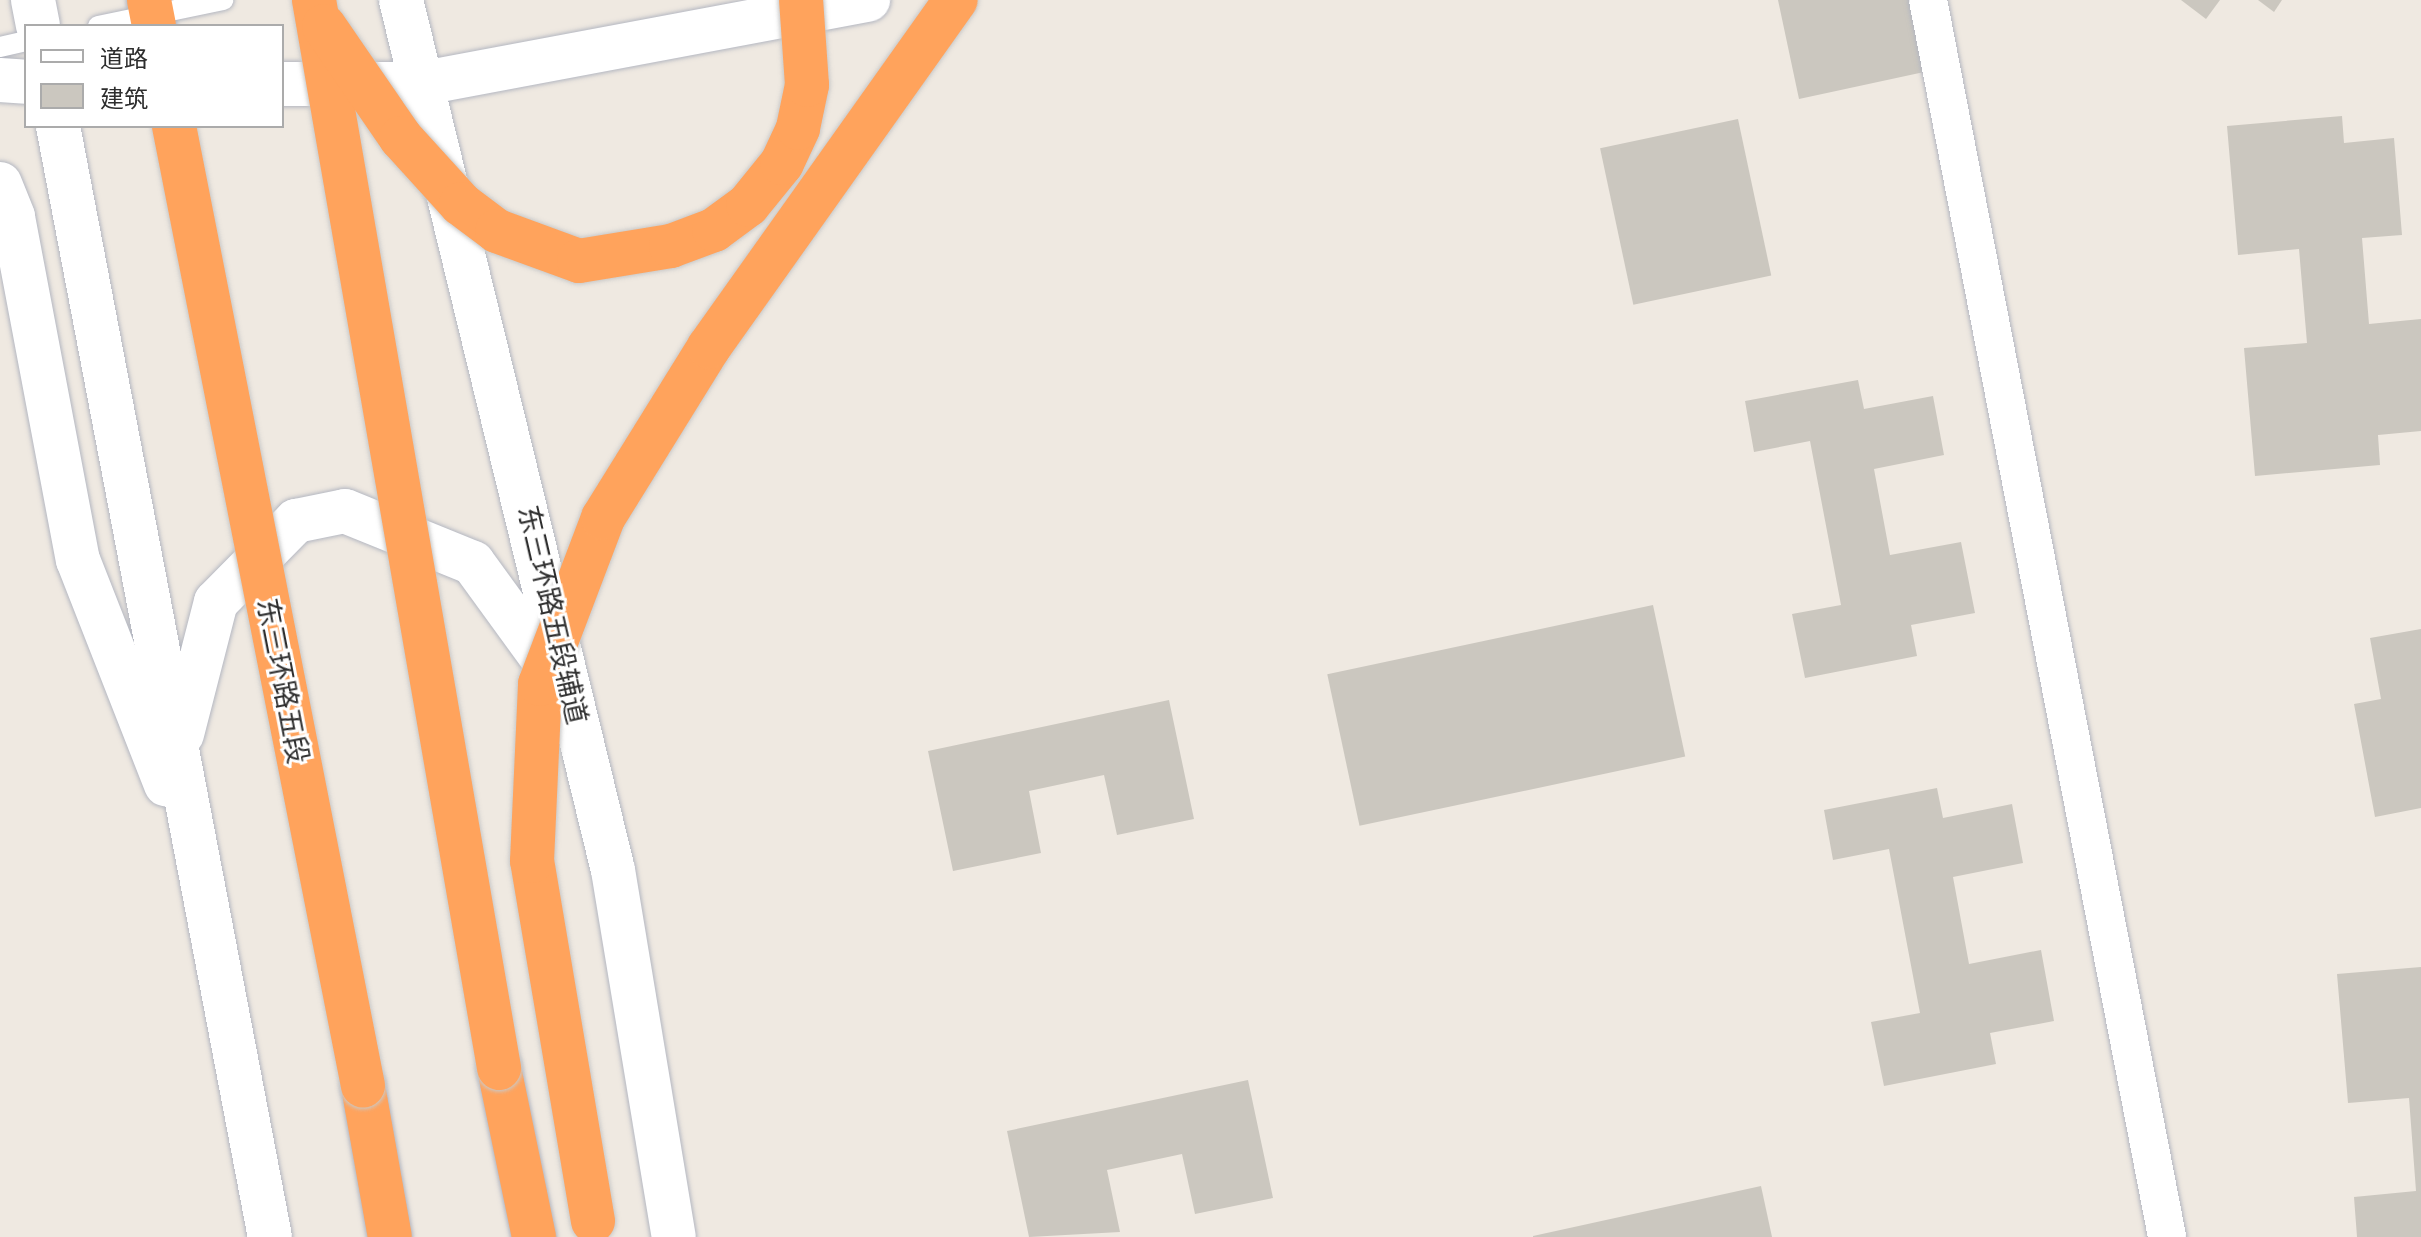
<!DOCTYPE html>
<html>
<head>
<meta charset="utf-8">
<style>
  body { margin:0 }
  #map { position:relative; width:2421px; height:1237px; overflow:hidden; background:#efe9e1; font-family:Figtree,"Noto Sans SC",sans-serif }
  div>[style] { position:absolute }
  .building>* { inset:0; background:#cbc7bf; transform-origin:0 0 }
  .roads { filter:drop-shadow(0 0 2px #b4b7c1) drop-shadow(0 0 2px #b4b7c1) }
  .lane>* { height:20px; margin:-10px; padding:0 10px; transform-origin:10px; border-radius:10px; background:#fff }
  .street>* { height:38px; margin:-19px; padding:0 19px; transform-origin:19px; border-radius:19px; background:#fff }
  .secondary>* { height:44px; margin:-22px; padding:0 22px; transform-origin:22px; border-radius:22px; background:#fff }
  .highway>* { height:44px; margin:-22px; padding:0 22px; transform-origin:22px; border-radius:22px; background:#ffa35c }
  .bridges { filter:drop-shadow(0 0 2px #c9c9c9) drop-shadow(0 0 2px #c9c9c9) }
  .highway-bridge>* { height:44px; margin:-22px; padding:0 22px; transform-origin:22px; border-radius:22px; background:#ffa35c }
  span { translate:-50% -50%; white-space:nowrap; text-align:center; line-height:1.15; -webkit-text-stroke:6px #fff; paint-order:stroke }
  .street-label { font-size:28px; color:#2e2e2e }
  .legend { position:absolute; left:24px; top:24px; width:260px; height:104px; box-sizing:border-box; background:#fff; border:2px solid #ababab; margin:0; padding:10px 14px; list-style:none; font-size:24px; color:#2e2e2e }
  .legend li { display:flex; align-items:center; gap:16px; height:40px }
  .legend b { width:40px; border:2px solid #ababab }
</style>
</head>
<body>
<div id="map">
  <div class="building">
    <div style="clip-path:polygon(1778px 0,1923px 0,1938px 69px,1799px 99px)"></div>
    <div style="clip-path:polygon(2181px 0,2220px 0,2206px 19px)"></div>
    <div style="clip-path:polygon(2258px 0,2282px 0,2274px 12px)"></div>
    <div style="clip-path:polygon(2342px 116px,2344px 143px,2394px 138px,2402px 235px,2362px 238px,2369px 324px,2421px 319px,2421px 431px,2378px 435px,2380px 465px,2255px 476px,2244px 348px,2307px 343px,2299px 249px,2238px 255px,2227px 126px)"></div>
    <div style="left:1738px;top:119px;width:160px;height:141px;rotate:78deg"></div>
    <div style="clip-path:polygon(1858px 380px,1864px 409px,1933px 396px,1944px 455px,1874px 469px,1890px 555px,1961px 542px,1975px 613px,1911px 625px,1917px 656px,1805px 678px,1792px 614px,1841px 605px,1810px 441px,1754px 452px,1745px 401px)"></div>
    <div style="left:1653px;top:605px;width:155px;height:333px;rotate:78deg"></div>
    <div style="clip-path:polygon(2421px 629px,2421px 808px,2375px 817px,2354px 704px,2381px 699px,2370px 638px)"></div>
    <div style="clip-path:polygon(1169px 700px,1194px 819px,1117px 835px,1104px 775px,1029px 791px,1041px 853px,953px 871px,928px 751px)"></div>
    <div style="clip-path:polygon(1937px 788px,1943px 818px,2012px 804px,2023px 863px,1953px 877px,1969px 964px,2041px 950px,2054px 1021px,1990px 1033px,1996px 1064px,1884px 1086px,1871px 1022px,1920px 1013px,1889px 849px,1833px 860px,1824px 810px)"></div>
    <div style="clip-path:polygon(2421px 967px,2421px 1237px,2357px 1237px,2354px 1197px,2416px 1191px,2409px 1098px,2348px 1103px,2337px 974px)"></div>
    <div style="clip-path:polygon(1248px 1080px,1273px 1198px,1195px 1214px,1182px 1154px,1107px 1170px,1120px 1232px,1029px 1237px,1007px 1131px)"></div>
    <div style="clip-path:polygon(1761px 1186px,1772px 1237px,1533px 1237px,1533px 1236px)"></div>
  </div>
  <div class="roads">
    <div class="lane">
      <div style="left:98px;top:26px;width:128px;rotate:-11.7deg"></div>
      <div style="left:0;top:47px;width:27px;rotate:-13deg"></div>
    </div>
    <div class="street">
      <div style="left:1928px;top:0;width:1260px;rotate:79.06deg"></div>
    </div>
    <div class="secondary">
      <div style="left:33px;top:0;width:26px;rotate:79deg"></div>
      <div style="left:401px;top:0;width:895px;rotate:76.31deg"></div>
      <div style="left:613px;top:870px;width:372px;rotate:80.6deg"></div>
      <div style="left:0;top:80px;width:26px;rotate:4deg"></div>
      <div style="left:282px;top:84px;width:136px"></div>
      <div style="left:418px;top:84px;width:458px;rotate:-10.6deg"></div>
      <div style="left:58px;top:126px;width:1131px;rotate:79.2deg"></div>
      <div style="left:0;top:184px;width:35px;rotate:68deg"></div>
      <div style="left:13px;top:217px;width:349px;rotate:79.3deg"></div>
      <div style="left:78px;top:560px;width:241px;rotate:68.6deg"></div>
      <div style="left:182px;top:734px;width:136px;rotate:-75.6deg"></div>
      <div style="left:216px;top:602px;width:114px;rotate:-45.4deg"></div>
      <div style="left:296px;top:521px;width:50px;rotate:-11.5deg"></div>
      <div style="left:345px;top:511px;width:138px;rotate:22.1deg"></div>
      <div style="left:473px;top:563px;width:153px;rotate:54deg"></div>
    </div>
    <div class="highway">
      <div style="left:149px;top:0;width:26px;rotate:79deg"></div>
      <div style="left:499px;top:1068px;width:173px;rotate:78.3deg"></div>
      <div style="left:363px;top:1086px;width:153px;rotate:79.9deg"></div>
    </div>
  </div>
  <div class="bridges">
    <div class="highway-bridge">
      <div style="left:314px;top:0;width:1084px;rotate:80.17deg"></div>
      <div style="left:324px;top:26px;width:136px;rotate:55.5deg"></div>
      <div style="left:401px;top:138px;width:89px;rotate:47.7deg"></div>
      <div style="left:461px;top:204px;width:45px;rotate:36.9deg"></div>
      <div style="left:497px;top:231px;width:87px;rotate:20.1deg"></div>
      <div style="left:579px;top:261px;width:93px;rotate:-9.3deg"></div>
      <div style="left:671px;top:246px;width:46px;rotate:-20.4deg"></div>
      <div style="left:714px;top:230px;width:42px;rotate:-36.3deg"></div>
      <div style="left:748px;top:205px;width:54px;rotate:-51deg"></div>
      <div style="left:782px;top:163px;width:38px;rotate:-65deg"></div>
      <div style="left:798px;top:128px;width:44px;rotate:-78.2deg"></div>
      <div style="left:807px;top:85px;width:85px;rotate:-94deg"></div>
      <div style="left:174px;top:126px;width:978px;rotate:78.86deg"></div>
      <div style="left:593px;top:1221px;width:365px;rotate:-99.6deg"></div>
      <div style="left:532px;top:861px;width:177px;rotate:-87.4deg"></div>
      <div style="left:540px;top:684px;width:178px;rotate:-69.2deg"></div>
      <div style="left:603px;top:518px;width:201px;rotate:-58.2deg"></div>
      <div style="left:709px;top:347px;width:426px;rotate:-54.6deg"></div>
    </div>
  </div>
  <div class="street-label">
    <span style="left:553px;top:615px;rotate:77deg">东三环路五段辅道</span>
    <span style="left:283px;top:681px;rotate:79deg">东三环路五段</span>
  </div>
  <ul class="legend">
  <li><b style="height:10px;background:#fff"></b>道路</li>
  <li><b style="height:22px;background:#cbc7bf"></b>建筑</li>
  </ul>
</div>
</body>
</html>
